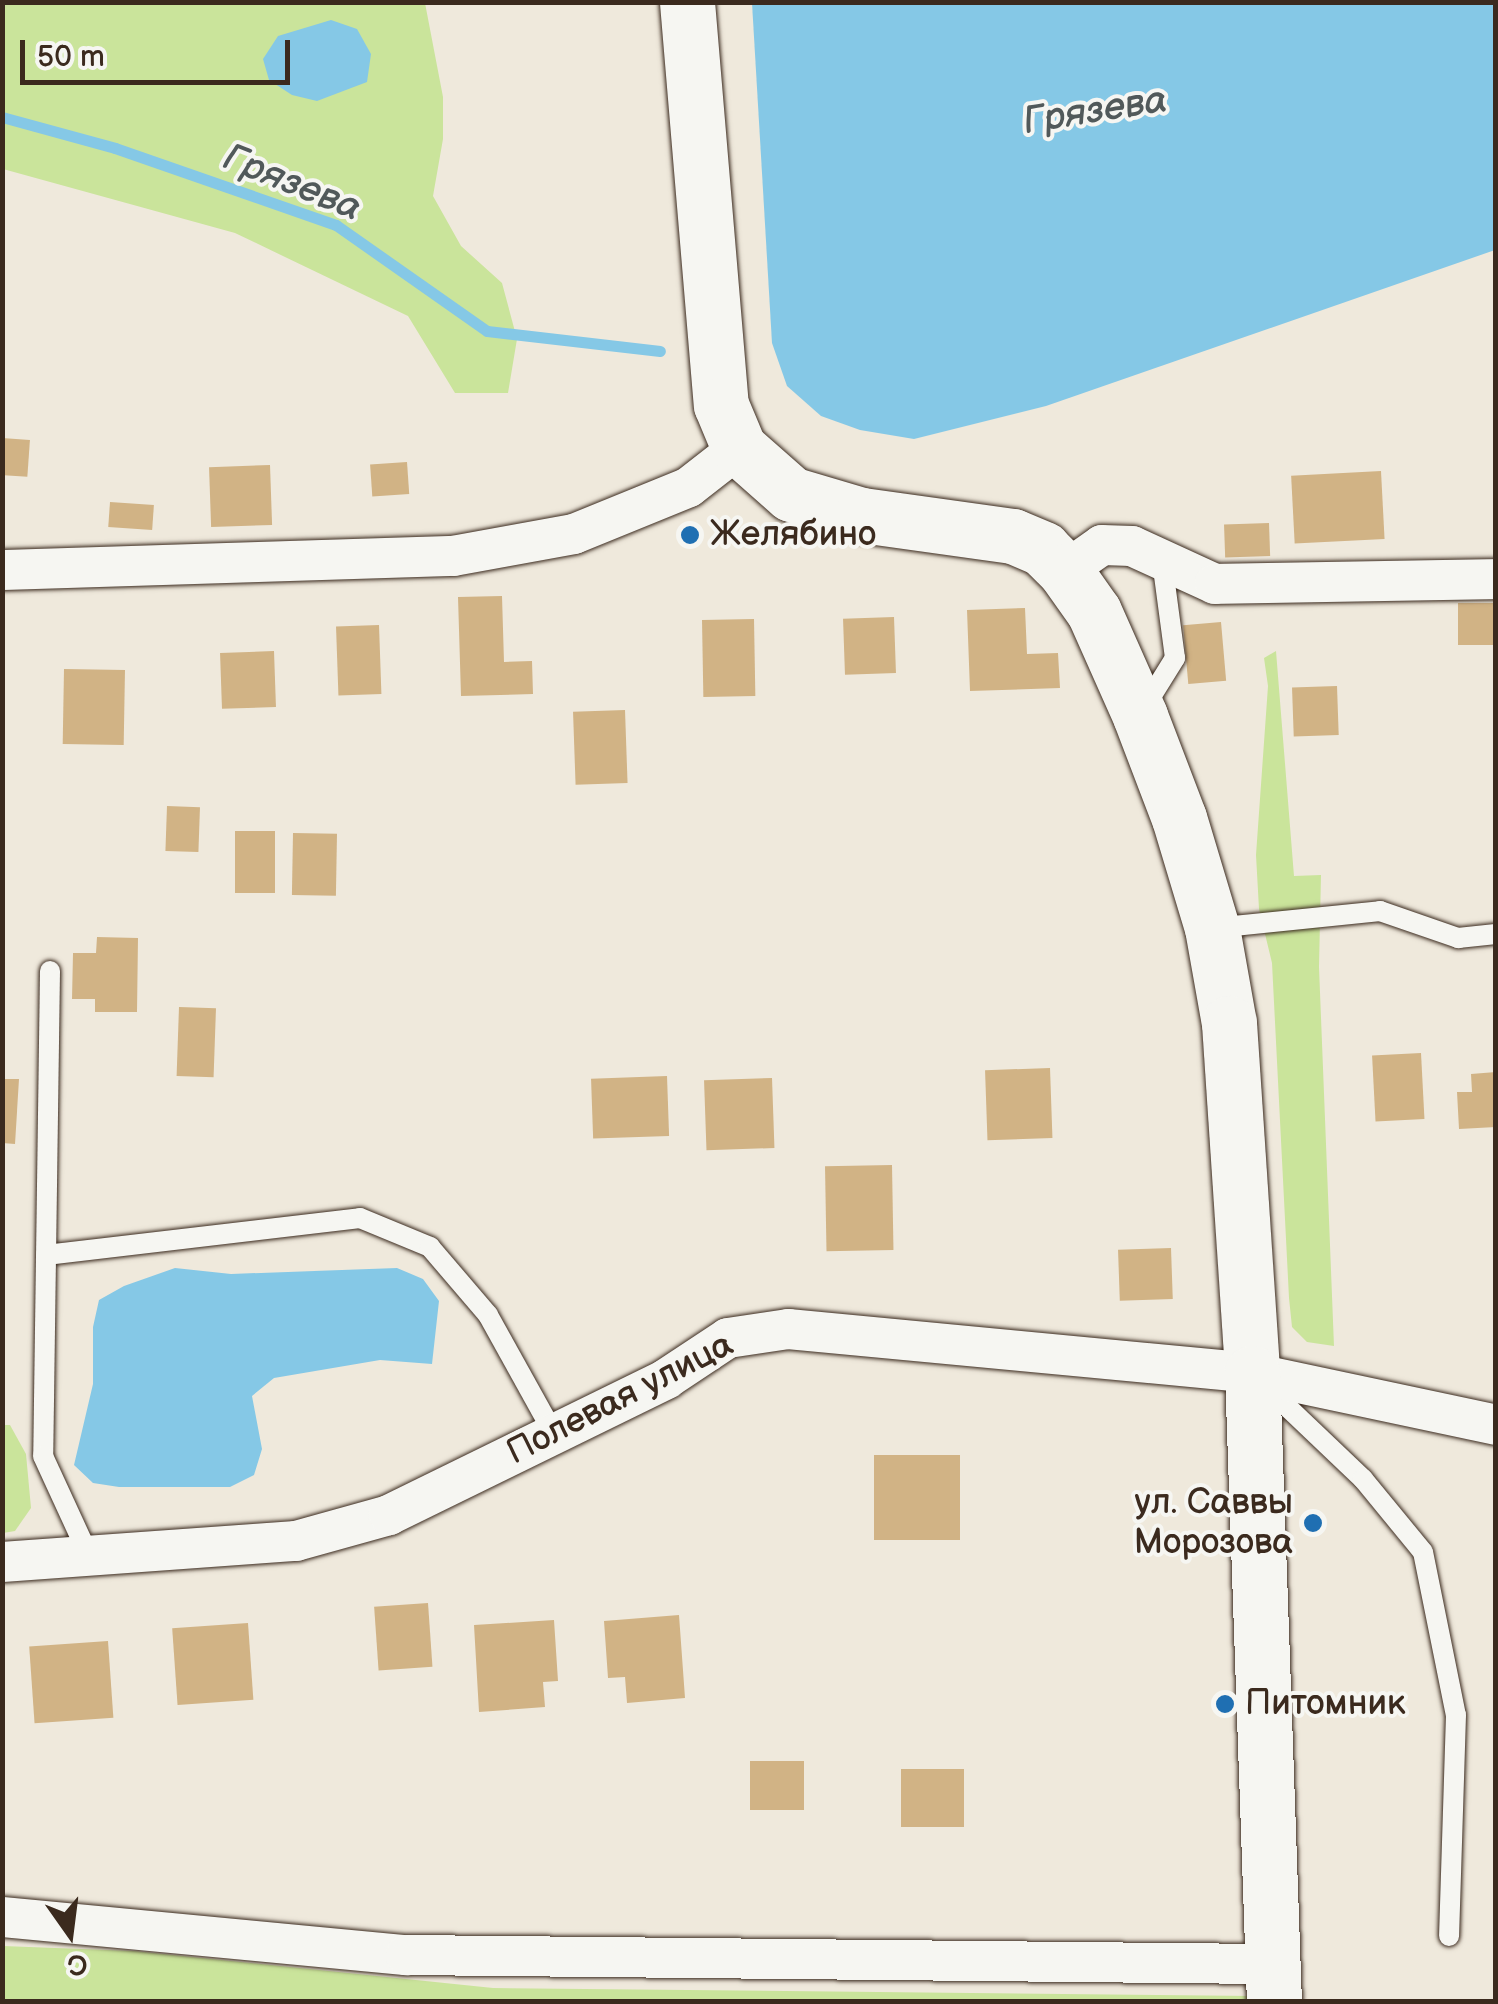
<!DOCTYPE html>
<html>
<head>
<meta charset="utf-8">
<style>
  body { margin:0 }
  #map { position:relative; width:1498px; height:2004px; overflow:hidden; background:#efe9dc; font-family:"Balsamiq Sans",sans-serif }
  div>[style] { position:absolute }
  .green>* { inset:0; background:#cae49b }
  .water>* { inset:0; background:#85c8e6 }
  .stream>* { height:11px; margin:-5.5px; padding:0 5.5px; transform-origin:5.5px; border-radius:5.5px; background:#85c8e6 }
  .building>* { inset:0; background:#d1b385; transform-origin:0 0 }
  .roads { filter:drop-shadow(0 0 2px #3b2a1e) drop-shadow(0 0 2px #3b2a1e) }
  .lane>* { height:20px; margin:-10px; padding:0 10px; transform-origin:10px; border-radius:10px; background:#f6f6f2 }
  .street>* { height:40px; margin:-20px; padding:0 20px; transform-origin:20px; border-radius:20px; background:#f6f6f2 }
  .secondary>* { height:55px; margin:-27.5px; padding:0 27.5px; transform-origin:27.5px; border-radius:27.5px; background:#f6f6f2 }
  .dots>* { width:28px; height:28px; translate:-50% -50%; box-sizing:border-box; border:5px solid #f6f6f2; border-radius:50% }
  span { translate:-50% -50%; white-space:nowrap; text-align:center; line-height:1.15; -webkit-text-stroke:8px #f6f6f2; paint-order:stroke }
  .poi-label { font-size:35px; color:#3b2a1e }
  .left { translate:0 -50%; text-align:left }
  .right { translate:-100% -50%; text-align:right }
  .street-label { font-size:35px; color:#3b2a1e }
  .water-label { font-size:38px; color:#51595a; font-style:italic }
  .frame { position:absolute; inset:0; border:5px solid #3b2a1e; pointer-events:none }
  .north { position:absolute; left:20px; top:1884px; width:100px; height:100px; -webkit-text-stroke:8px #f6f6f2; paint-order:stroke; rotate:166deg; font-size:28px; font-weight:700; line-height:40px; text-align:center; color:#3b2a1e }
  .north::after { content:''; display:block; margin:auto; width:35px; height:45px; background:#3b2a1e; clip-path:polygon(50% 0,100% 100%,50% 72%,0 100%) }
  .scale { position:absolute; left:20px; top:40px; width:270px; height:45px; box-sizing:border-box; border:5px solid #3b2a1e; border-top:0; padding-left:12px; font-size:30px; line-height:35px; white-space:nowrap; color:#3b2a1e; -webkit-text-stroke:8px #f6f6f2; paint-order:stroke }
</style>
</head>
<body>
<div id="map">
  <div class="green">
    <div style="clip-path:polygon(2px 3px,425px 3px,443px 97px,443px 139px,433px 196px,461px 246px,502px 283px,517px 339px,508px 393px,455px 393px,408px 316px,235px 233px,3px 169px)"></div>
    <div style="clip-path:polygon(1276px 651px,1294px 876px,1321px 875px,1319px 967px,1334px 1346px,1307px 1342px,1292px 1327px,1289px 1298px,1272px 963px,1259px 909px,1256px 855px,1268px 686px,1264px 658px)"></div>
    <div style="clip-path:polygon(3px 1425px,10px 1425px,26px 1454px,31px 1508px,15px 1531px,3px 1533px)"></div>
    <div style="clip-path:polygon(3px 1946px,134px 1951px,493px 1988px,1252px 1996px,1252px 2002px,3px 2002px)"></div>
  </div>
  <div class="water">
    <div style="clip-path:polygon(752px 3px,1495px 3px,1495px 250px,1046px 406px,914px 439px,860px 430px,821px 416px,787px 386px,772px 343px)"></div>
    <div style="clip-path:polygon(331px 20px,357px 29px,371px 54px,367px 82px,317px 101px,292px 95px,269px 80px,263px 59px,278px 36px)"></div>
    <div style="clip-path:polygon(175px 1268px,231px 1274px,397px 1268px,423px 1279px,439px 1301px,432px 1364px,380px 1360px,274px 1378px,252px 1396px,262px 1449px,254px 1475px,230px 1487px,119px 1487px,93px 1483px,74px 1465px,93px 1384px,93px 1327px,99px 1300px,124px 1286px)"></div>
  </div>
  <div class="stream">
    <div style="left:2px;top:117px;width:117px;rotate:15.3deg"></div>
    <div style="left:115px;top:148px;width:234px;rotate:19.2deg"></div>
    <div style="left:336px;top:225px;width:184px;rotate:35.1deg"></div>
    <div style="left:487px;top:331px;width:174px;rotate:6.6deg"></div>
  </div>
  <div class="building">
    <div style="left:2px;top:438px;width:28px;height:37px;rotate:4deg"></div>
    <div style="left:407px;top:462px;width:32px;height:37px;rotate:86deg"></div>
    <div style="left:270px;top:465px;width:60px;height:61px;rotate:88deg"></div>
    <div style="left:1381px;top:471px;width:68px;height:90px;rotate:87deg"></div>
    <div style="left:110px;top:502px;width:44px;height:25px;rotate:4deg"></div>
    <div style="left:1269px;top:523px;width:33px;height:45px;rotate:88deg"></div>
    <div style="clip-path:polygon(502px 596px,504px 662px,532px 661px,533px 694px,461px 696px,458px 597px)"></div>
    <div style="left:1496px;top:603px;width:42px;height:38px;rotate:90deg"></div>
    <div style="clip-path:polygon(1025px 608px,1027px 654px,1058px 653px,1060px 688px,970px 691px,967px 610px)"></div>
    <div style="left:894px;top:617px;width:56px;height:51px;rotate:88deg"></div>
    <div style="left:754px;top:619px;width:77px;height:52px;rotate:89deg"></div>
    <div style="left:1221px;top:622px;width:59px;height:38px;rotate:85deg"></div>
    <div style="left:379px;top:625px;width:69px;height:43px;rotate:88deg"></div>
    <div style="left:274px;top:651px;width:56px;height:54px;rotate:88deg"></div>
    <div style="left:64px;top:669px;width:61px;height:75px;rotate:1deg"></div>
    <div style="left:1337px;top:686px;width:49px;height:45px;rotate:88deg"></div>
    <div style="left:625px;top:710px;width:73px;height:52px;rotate:88deg"></div>
    <div style="left:167px;top:806px;width:33px;height:45px;rotate:2deg"></div>
    <div style="left:235px;top:831px;width:40px;height:62px"></div>
    <div style="left:293px;top:833px;width:44px;height:62px;rotate:1deg"></div>
    <div style="clip-path:polygon(97px 937px,138px 938px,137px 1012px,95px 1012px,95px 999px,72px 999px,73px 953px,96px 953px)"></div>
    <div style="left:179px;top:1007px;width:37px;height:69px;rotate:2deg"></div>
    <div style="left:1421px;top:1053px;width:66px;height:49px;rotate:87deg"></div>
    <div style="left:1050px;top:1068px;width:70px;height:65px;rotate:88deg"></div>
    <div style="clip-path:polygon(1496px 1072px,1496px 1127px,1459px 1129px,1457px 1092px,1472px 1092px,1471px 1074px)"></div>
    <div style="left:667px;top:1076px;width:60px;height:76px;rotate:88deg"></div>
    <div style="left:772px;top:1078px;width:70px;height:68px;rotate:88deg"></div>
    <div style="clip-path:polygon(2px 1079px,19px 1079px,15px 1144px,2px 1143px)"></div>
    <div style="left:892px;top:1165px;width:85px;height:67px;rotate:89deg"></div>
    <div style="left:1171px;top:1248px;width:51px;height:53px;rotate:88deg"></div>
    <div style="left:874px;top:1455px;width:86px;height:85px"></div>
    <div style="left:428px;top:1603px;width:64px;height:54px;rotate:86deg"></div>
    <div style="clip-path:polygon(679px 1615px,685px 1698px,627px 1703px,625px 1677px,608px 1678px,604px 1621px)"></div>
    <div style="clip-path:polygon(554px 1620px,558px 1681px,543px 1682px,545px 1707px,479px 1712px,474px 1625px)"></div>
    <div style="left:248px;top:1623px;width:77px;height:76px;rotate:86deg"></div>
    <div style="left:108px;top:1641px;width:77px;height:79px;rotate:86deg"></div>
    <div style="left:750px;top:1761px;width:54px;height:49px"></div>
    <div style="left:901px;top:1769px;width:63px;height:58px"></div>
  </div>
  <div class="roads">
    <div class="lane">
      <div style="left:1144px;top:708px;width:59px;rotate:-58.2deg"></div>
      <div style="left:1175px;top:658px;width:99px;rotate:-97.6deg"></div>
      <div style="left:1214px;top:928px;width:167px;rotate:-5.8deg"></div>
      <div style="left:1380px;top:911px;width:83px;rotate:19.1deg"></div>
      <div style="left:1458px;top:938px;width:38px;rotate:-6deg"></div>
      <div style="left:50px;top:971px;width:485px;rotate:90.8deg"></div>
      <div style="left:43px;top:1456px;width:112px;rotate:65.3deg"></div>
      <div style="left:46px;top:1255px;width:316px;rotate:-6.7deg"></div>
      <div style="left:360px;top:1218px;width:76px;rotate:22.5deg"></div>
      <div style="left:430px;top:1247px;width:89px;rotate:49.5deg"></div>
      <div style="left:488px;top:1315px;width:136px;rotate:61deg"></div>
      <div style="left:1260px;top:1381px;width:142px;rotate:43.6deg"></div>
      <div style="left:1363px;top:1479px;width:94px;rotate:50.6deg"></div>
      <div style="left:1423px;top:1552px;width:166px;rotate:78.6deg"></div>
      <div style="left:1456px;top:1715px;width:221px;rotate:91.8deg"></div>
    </div>
    <div class="street">
      <div style="left:2px;top:570px;width:451px;rotate:-1.8deg"></div>
      <div style="left:453px;top:556px;width:123px;rotate:-10.3deg"></div>
      <div style="left:574px;top:534px;width:124px;rotate:-22.2deg"></div>
      <div style="left:689px;top:487px;width:63px;rotate:-38deg"></div>
      <div style="left:1065px;top:571px;width:45px;rotate:-35.1deg"></div>
      <div style="left:1102px;top:545px;width:30px;rotate:2deg"></div>
      <div style="left:1132px;top:546px;width:91px;rotate:24.6deg"></div>
      <div style="left:1215px;top:584px;width:281px;rotate:-1deg"></div>
      <div style="left:2px;top:1562px;width:295px;rotate:-4.1deg"></div>
      <div style="left:296px;top:1541px;width:97px;rotate:-15.6deg"></div>
      <div style="left:389px;top:1515px;width:309px;rotate:-26.1deg"></div>
      <div style="left:666px;top:1379px;width:74px;rotate:-33.5deg"></div>
      <div style="left:728px;top:1338px;width:61px;rotate:-8.5deg"></div>
      <div style="left:788px;top:1329px;width:466px;rotate:5.4deg"></div>
      <div style="left:1252px;top:1373px;width:249px;rotate:12deg"></div>
      <div style="left:2px;top:1917px;width:406px;rotate:5.4deg"></div>
      <div style="left:406px;top:1955px;width:866px;rotate:0.6deg"></div>
    </div>
    <div class="secondary">
      <div style="left:687px;top:2px;width:404px;rotate:85.2deg"></div>
      <div style="left:721px;top:405px;width:47px;rotate:67.3deg"></div>
      <div style="left:739px;top:448px;width:69px;rotate:41.5deg"></div>
      <div style="left:791px;top:494px;width:74px;rotate:16.5deg"></div>
      <div style="left:862px;top:515px;width:152px;rotate:7.9deg"></div>
      <div style="left:1013px;top:536px;width:33px;rotate:23deg"></div>
      <div style="left:1043px;top:549px;width:31px;rotate:45deg"></div>
      <div style="left:1065px;top:571px;width:50px;rotate:54.7deg"></div>
      <div style="left:1094px;top:612px;width:114px;rotate:66.1deg"></div>
      <div style="left:1140px;top:716px;width:109px;rotate:69.1deg"></div>
      <div style="left:1179px;top:818px;width:115px;rotate:73.3deg"></div>
      <div style="left:1212px;top:928px;width:97px;rotate:79.9deg"></div>
      <div style="left:1229px;top:1023px;width:351px;rotate:86.2deg"></div>
      <div style="left:1252px;top:1373px;width:629px;rotate:88deg"></div>
    </div>
  </div>
  <div class="dots">
    <div style="left:690px;top:535px;background:#1f6fb2"></div>
    <div style="left:1313px;top:1523px;background:#1f6fb2"></div>
    <div style="left:1225px;top:1704px;background:#1f6fb2"></div>
  </div>
  <div class="poi-label">
    <span class="left" style="left:710px;top:535px">Желябино</span>
    <span class="right" style="left:1293px;top:1523px">ул. Саввы<br>Морозова</span>
    <span class="left" style="left:1245px;top:1704px">Питомник</span>
  </div>
  <div class="street-label">
    <span style="left:620px;top:1399px;rotate:-27deg">Полевая улица</span>
  </div>
  <div class="water-label">
    <span style="left:1095px;top:111px;rotate:-9deg">Грязева</span>
    <span style="left:292px;top:183px;rotate:22deg">Грязева</span>
  </div>
  <div class="frame"></div>
  <div class="north">С</div>
  <div class="scale">50 m</div>
</div>
</body>
</html>
